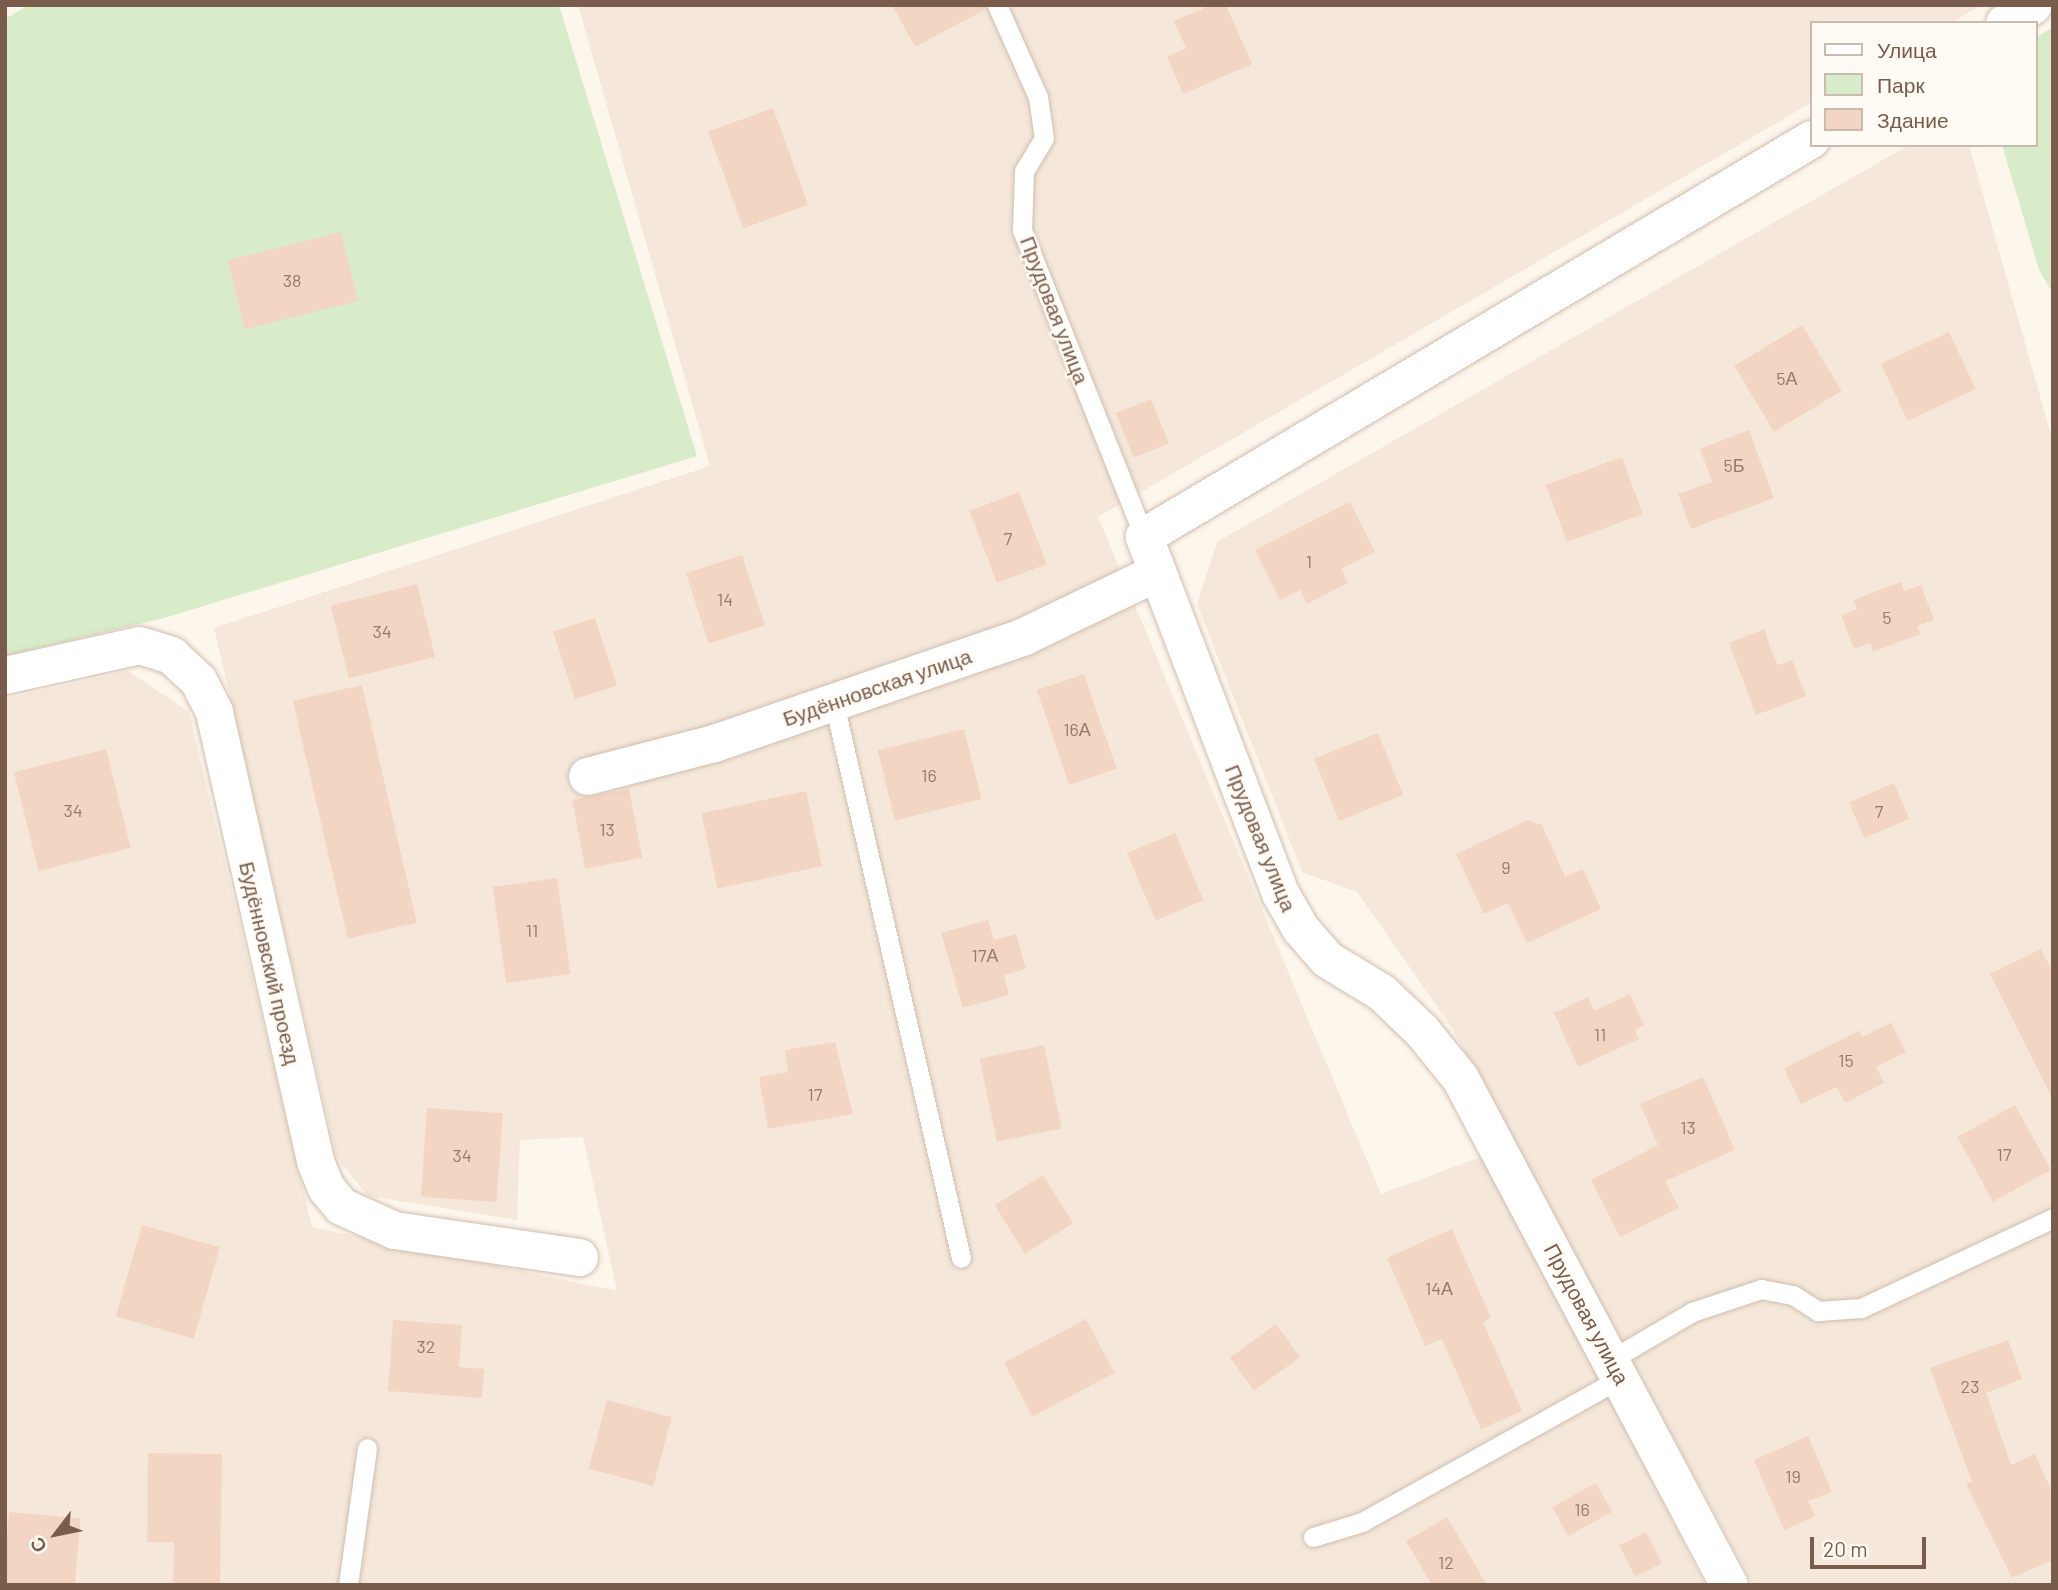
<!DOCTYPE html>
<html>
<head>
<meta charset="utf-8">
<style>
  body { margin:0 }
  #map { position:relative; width:2058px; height:1590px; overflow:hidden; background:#fdf6ec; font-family:Barlow,sans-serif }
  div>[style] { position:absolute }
  .residential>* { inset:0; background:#f5e8da }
  .green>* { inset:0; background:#d8ecc9 }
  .building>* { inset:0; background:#f3d5c3; transform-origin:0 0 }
  .roads { filter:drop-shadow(0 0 2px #d1beb0) drop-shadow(0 0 2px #d1beb0) }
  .lane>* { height:19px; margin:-9.5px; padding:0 9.5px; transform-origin:9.5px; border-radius:9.5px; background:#fff }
  .street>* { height:37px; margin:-18.5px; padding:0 18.5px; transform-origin:18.5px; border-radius:18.5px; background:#fff }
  span { translate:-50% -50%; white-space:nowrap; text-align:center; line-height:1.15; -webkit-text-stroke:5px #fffaf3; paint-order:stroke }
  .number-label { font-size:18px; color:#987a6a }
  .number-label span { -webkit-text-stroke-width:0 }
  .street-label { font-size:21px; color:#7a5c4d }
  .frame { position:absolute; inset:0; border:7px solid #7a5c4d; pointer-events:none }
  .legend { position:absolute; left:1810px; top:21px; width:228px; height:126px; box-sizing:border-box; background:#fffaf3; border:2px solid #cabbb1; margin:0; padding:9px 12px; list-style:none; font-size:21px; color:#7a5c4d }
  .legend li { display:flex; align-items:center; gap:14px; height:35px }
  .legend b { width:35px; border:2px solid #cabbb1 }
  .north { position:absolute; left:21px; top:1499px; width:70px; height:70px; -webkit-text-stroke:5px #fffaf3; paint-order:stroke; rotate:238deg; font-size:19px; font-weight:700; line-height:28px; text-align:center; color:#7a5c4d }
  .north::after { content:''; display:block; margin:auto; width:24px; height:32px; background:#7a5c4d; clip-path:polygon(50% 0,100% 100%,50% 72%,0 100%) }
  .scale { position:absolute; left:1810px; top:1537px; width:116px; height:32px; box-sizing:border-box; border:4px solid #7a5c4d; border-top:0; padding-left:9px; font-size:21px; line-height:24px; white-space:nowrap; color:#7a5c4d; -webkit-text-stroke:5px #fffaf3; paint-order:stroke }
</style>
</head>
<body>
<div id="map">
  <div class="residential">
    <div style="clip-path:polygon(578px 5px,1981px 5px,1951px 23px,1811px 23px,1811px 103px,1098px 517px,1381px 1194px,1486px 1155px,1705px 1585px,5px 1585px,5px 699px,128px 671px,189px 712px,312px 1227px,617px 1291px,583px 1137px,520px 1140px,517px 1220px,368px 1196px,337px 1158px,214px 628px,710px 466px)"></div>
    <div style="clip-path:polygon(1909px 145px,1969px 145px,2053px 442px,2053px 1585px,1753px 1585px,1452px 1028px,1357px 892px,1302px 872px,1197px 604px,1217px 542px)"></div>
  </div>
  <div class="green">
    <div style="clip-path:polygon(29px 5px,559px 5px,697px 456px,164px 618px,5px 656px,5px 19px)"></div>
    <div style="clip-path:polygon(2053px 27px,2053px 294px,2039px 270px,2002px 145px,2035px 145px,2035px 38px)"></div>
  </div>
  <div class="building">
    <div style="clip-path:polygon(892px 5px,985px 5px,986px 9px,915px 47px)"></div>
    <div style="clip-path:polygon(1211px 5px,1226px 5px,1252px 64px,1183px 94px,1167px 57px,1186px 48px,1174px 21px)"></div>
    <div style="left:773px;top:108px;width:103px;height:69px;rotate:70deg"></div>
    <div style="left:341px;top:232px;width:71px;height:117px;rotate:76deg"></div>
    <div style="left:1802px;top:325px;width:77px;height:79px;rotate:59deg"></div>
    <div style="left:1949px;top:332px;width:63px;height:75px;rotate:65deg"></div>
    <div style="left:1151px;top:399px;width:48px;height:38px;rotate:68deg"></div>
    <div style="clip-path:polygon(1749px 430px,1774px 498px,1691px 529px,1678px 494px,1712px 482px,1700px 449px)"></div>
    <div style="left:1622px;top:457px;width:61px;height:81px;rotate:70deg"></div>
    <div style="left:1019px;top:492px;width:77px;height:53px;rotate:69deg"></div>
    <div style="clip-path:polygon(1350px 502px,1375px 552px,1341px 569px,1348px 583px,1307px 604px,1300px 590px,1280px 600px,1255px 550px)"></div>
    <div style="left:742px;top:555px;width:74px;height:59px;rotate:72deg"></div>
    <div style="clip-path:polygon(1901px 582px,1904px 591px,1921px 585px,1934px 620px,1917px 626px,1920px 634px,1873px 652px,1870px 643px,1854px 649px,1841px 615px,1857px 609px,1853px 600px)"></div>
    <div style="left:417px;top:584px;width:75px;height:89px;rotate:76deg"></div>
    <div style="left:595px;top:618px;width:71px;height:44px;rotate:72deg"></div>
    <div style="clip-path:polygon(1764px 629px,1777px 665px,1792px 660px,1806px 696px,1756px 715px,1729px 643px)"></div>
    <div style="left:1084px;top:674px;width:100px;height:50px;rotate:71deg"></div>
    <div style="left:362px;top:685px;width:244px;height:71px;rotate:77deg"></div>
    <div style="left:964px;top:729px;width:72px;height:89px;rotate:76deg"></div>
    <div style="left:1378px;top:733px;width:67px;height:69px;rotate:68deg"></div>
    <div style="left:106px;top:749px;width:102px;height:95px;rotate:76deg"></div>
    <div style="left:1894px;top:783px;width:39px;height:49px;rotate:67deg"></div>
    <div style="left:629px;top:789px;width:70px;height:58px;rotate:79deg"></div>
    <div style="left:806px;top:791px;width:77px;height:107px;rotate:78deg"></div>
    <div style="clip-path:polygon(1528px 820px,1542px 825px,1565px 877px,1583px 869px,1601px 909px,1527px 943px,1508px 903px,1484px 914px,1456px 854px)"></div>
    <div style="left:1175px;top:833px;width:73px;height:52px;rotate:67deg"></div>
    <div style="left:557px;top:878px;width:97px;height:65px;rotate:82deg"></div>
    <div style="clip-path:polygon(988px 920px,994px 940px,1016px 934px,1026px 969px,1004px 975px,1009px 995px,963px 1008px,941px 933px)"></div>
    <div style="clip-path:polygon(2041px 949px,2053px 973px,2053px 1100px,1990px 974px)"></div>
    <div style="clip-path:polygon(1630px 994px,1644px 1025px,1635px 1030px,1639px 1039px,1578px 1067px,1554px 1013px,1588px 997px,1594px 1011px)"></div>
    <div style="clip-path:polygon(1891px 1023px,1906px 1052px,1876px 1067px,1884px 1083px,1845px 1103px,1837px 1087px,1801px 1104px,1784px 1068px,1859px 1031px,1862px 1037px)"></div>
    <div style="clip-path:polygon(835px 1042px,853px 1114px,768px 1129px,759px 1077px,788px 1072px,785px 1050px)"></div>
    <div style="left:1044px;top:1045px;width:85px;height:66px;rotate:78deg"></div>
    <div style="clip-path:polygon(1703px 1077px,1735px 1150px,1665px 1181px,1679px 1208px,1620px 1237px,1591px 1180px,1658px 1145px,1640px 1104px)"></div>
    <div style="left:2015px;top:1105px;width:74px;height:66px;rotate:61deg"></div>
    <div style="left:427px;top:1108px;width:76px;height:89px;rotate:4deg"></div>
    <div style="left:1043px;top:1175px;width:57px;height:57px;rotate:58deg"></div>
    <div style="left:142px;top:1225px;width:81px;height:95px;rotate:16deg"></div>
    <div style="clip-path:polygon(1452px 1229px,1491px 1318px,1483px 1322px,1522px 1411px,1481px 1429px,1442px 1339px,1425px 1346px,1387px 1258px)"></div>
    <div style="left:1086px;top:1319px;width:61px;height:93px;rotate:62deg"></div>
    <div style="clip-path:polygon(393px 1320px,462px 1325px,459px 1367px,484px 1369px,482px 1398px,388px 1391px)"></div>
    <div style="left:1276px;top:1324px;width:41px;height:57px;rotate:54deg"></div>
    <div style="clip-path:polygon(2008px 1340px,2022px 1379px,1986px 1393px,2011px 1465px,2035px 1454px,2053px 1494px,2053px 1560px,2012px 1578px,1966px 1484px,1972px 1482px,1930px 1368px)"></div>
    <div style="left:607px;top:1400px;width:67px;height:71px;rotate:15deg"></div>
    <div style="clip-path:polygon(1808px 1436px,1832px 1492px,1808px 1501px,1815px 1516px,1784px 1530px,1754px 1460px)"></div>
    <div style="clip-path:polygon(148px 1453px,222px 1454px,220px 1585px,173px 1585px,174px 1542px,147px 1542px)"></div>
    <div style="left:1596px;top:1483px;width:33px;height:50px;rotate:61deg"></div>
    <div style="left:9px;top:1512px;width:72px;height:73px;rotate:5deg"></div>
    <div style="clip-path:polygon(1447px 1517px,1487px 1585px,1432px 1585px,1406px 1541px)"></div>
    <div style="left:1646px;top:1532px;width:35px;height:30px;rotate:63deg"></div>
  </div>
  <div class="roads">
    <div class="lane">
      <div style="left:997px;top:5px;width:101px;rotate:66deg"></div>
      <div style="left:1038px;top:97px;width:41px;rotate:81.7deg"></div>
      <div style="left:1044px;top:138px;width:39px;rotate:121deg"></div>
      <div style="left:1024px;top:171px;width:59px;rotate:91.9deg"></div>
      <div style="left:1022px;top:230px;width:329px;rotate:68.3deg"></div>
      <div style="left:834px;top:703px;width:569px;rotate:77.11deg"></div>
      <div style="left:1612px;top:1359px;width:93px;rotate:-30.4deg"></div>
      <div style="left:1692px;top:1312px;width:73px;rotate:-18.4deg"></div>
      <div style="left:1761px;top:1289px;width:33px;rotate:11deg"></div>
      <div style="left:1793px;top:1295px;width:30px;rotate:33deg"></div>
      <div style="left:1818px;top:1311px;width:43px;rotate:-4deg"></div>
      <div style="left:1861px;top:1308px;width:212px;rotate:-25.1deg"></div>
      <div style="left:1313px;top:1537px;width:51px;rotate:-17deg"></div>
      <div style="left:1362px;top:1522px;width:298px;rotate:-29.1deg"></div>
      <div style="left:348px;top:1585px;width:138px;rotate:-82.1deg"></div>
    </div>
    <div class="street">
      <div style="left:2004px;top:23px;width:34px;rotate:-32deg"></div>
      <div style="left:5px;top:675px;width:137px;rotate:-12.6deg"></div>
      <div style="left:139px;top:645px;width:34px;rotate:17deg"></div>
      <div style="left:171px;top:655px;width:37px;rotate:43deg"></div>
      <div style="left:198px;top:680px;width:36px;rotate:63deg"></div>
      <div style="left:214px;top:712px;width:460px;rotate:77.3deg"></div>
      <div style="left:315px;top:1161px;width:29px;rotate:68deg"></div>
      <div style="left:326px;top:1188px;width:23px;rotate:50deg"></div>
      <div style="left:341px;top:1206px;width:58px;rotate:24.4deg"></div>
      <div style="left:394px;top:1230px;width:187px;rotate:8.3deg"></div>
      <div style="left:587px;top:776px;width:131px;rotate:-14.6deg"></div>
      <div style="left:714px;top:743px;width:328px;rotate:-19deg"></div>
      <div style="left:1024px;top:636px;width:148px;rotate:-25.7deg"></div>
      <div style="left:1729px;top:1585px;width:574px;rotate:-117.95deg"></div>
      <div style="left:1460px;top:1078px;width:60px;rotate:-129deg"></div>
      <div style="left:1422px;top:1031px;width:57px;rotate:-136.4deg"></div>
      <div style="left:1381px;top:992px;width:63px;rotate:-148.6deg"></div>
      <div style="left:1327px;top:959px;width:41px;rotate:-131.1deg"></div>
      <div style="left:1300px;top:928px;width:40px;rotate:-119.7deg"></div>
      <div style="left:1280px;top:893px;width:382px;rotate:-110.9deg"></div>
      <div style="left:1144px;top:536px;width:776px;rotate:-30.76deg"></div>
    </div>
  </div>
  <div class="number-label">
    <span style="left:292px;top:280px">38</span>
    <span style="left:1787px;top:378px">5А</span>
    <span style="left:1734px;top:465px">5Б</span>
    <span style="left:1008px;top:538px">7</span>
    <span style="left:1309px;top:561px">1</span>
    <span style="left:725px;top:599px">14</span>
    <span style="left:1887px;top:617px">5</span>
    <span style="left:382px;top:631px">34</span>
    <span style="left:1077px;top:729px">16А</span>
    <span style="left:929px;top:775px">16</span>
    <span style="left:73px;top:810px">34</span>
    <span style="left:1879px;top:811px">7</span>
    <span style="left:607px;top:829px">13</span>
    <span style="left:1506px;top:867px">9</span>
    <span style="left:532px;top:930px">11</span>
    <span style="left:985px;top:955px">17А</span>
    <span style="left:1600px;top:1034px">11</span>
    <span style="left:1846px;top:1060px">15</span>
    <span style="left:815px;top:1094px">17</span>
    <span style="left:1688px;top:1127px">13</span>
    <span style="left:2004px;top:1154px">17</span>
    <span style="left:462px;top:1155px">34</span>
    <span style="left:1439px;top:1288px">14А</span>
    <span style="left:426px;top:1346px">32</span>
    <span style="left:1970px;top:1386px">23</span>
    <span style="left:1793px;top:1476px">19</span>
    <span style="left:1582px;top:1509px">16</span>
    <span style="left:1446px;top:1562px">12</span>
  </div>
  <div class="street-label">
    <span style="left:1055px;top:310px;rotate:69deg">Прудовая улица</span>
    <span style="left:877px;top:687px;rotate:-19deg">Будённовская улица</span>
    <span style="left:1261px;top:838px;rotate:68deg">Прудовая улица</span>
    <span style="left:270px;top:963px;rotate:77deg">Будённовский проезд</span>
    <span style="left:1587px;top:1314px;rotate:62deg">Прудовая улица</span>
  </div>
  <div class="frame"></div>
  <ul class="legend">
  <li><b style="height:9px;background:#fff"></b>Улица</li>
  <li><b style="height:19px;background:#d8ecc9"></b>Парк</li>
  <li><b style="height:19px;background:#f3d5c3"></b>Здание</li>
  </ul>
  <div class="north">С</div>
  <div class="scale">20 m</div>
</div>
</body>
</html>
